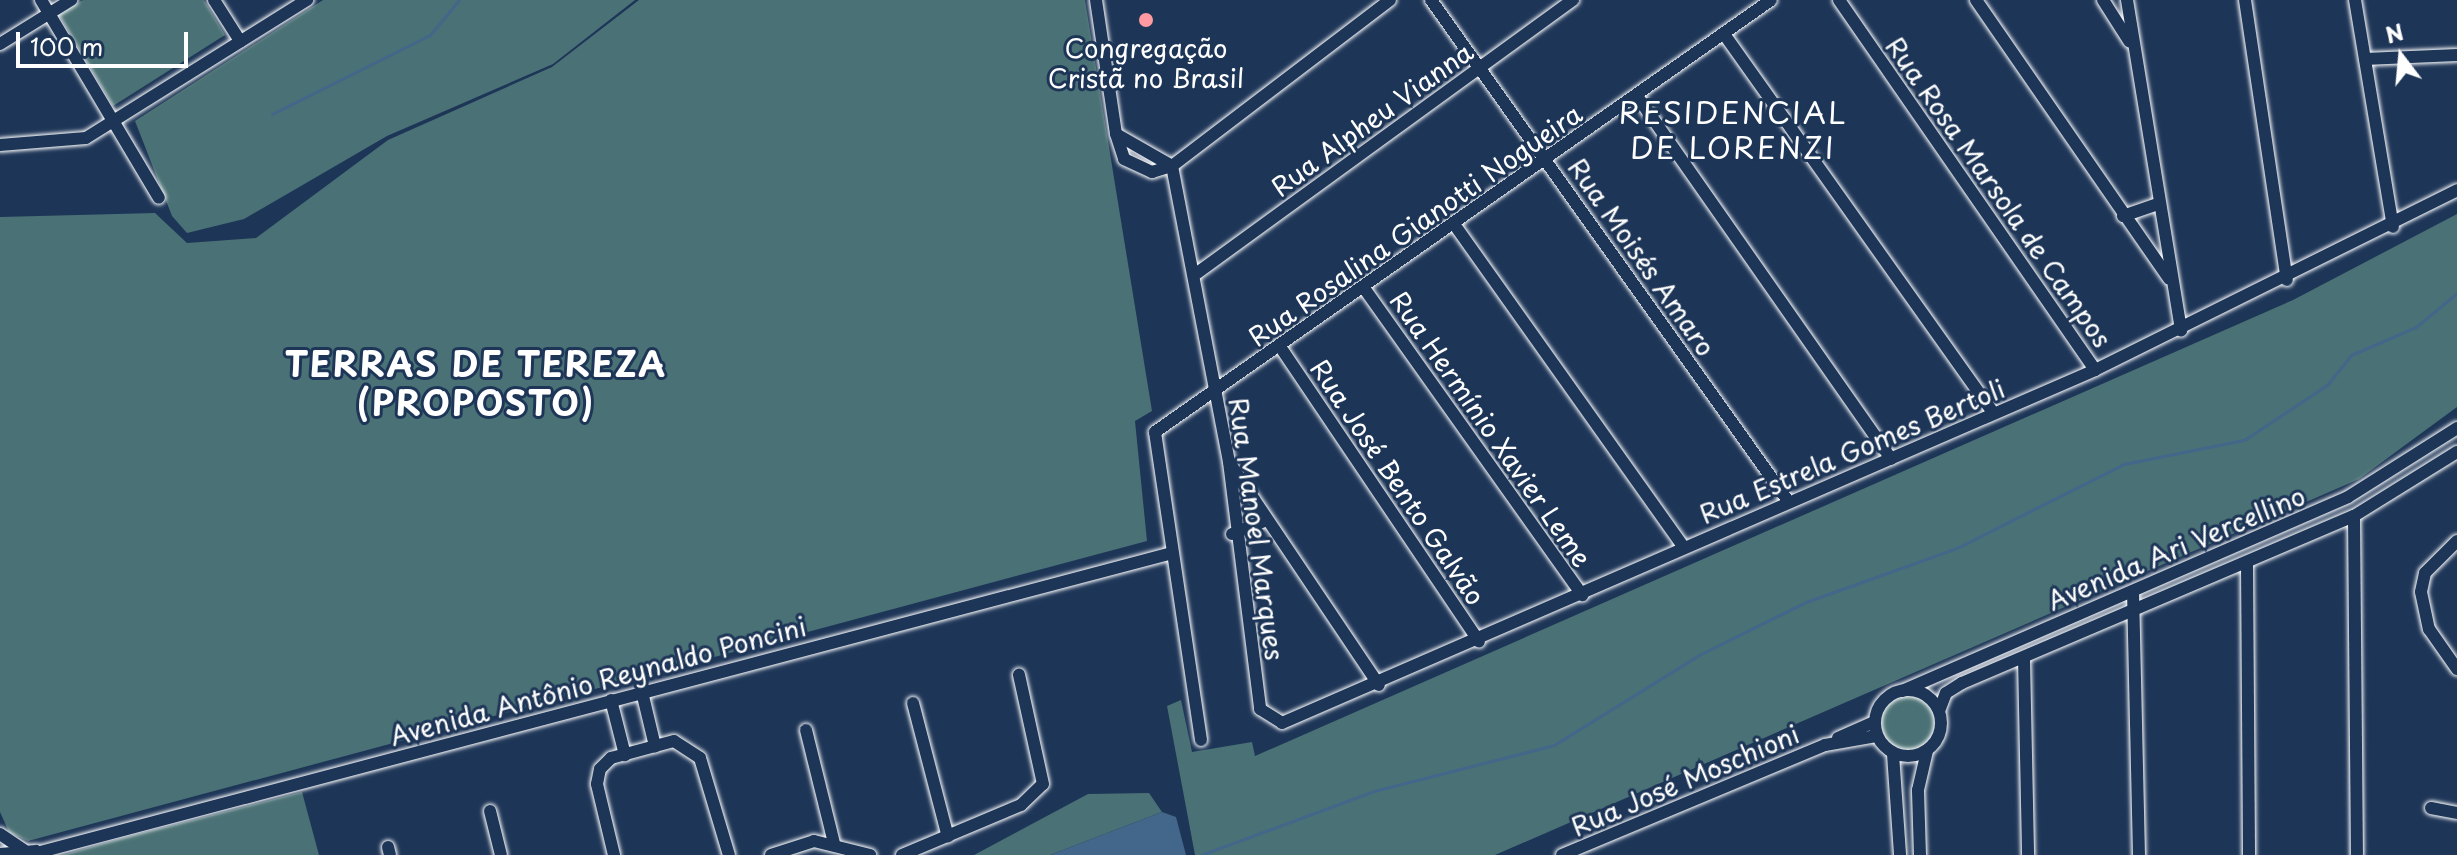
<!DOCTYPE html>
<html>
<head>
<meta charset="utf-8">
<style>
  body { margin:0 }
  #map { position:relative; width:2457px; height:855px; overflow:hidden; background:#1d3557; font-family:"Playpen Sans",sans-serif }
  div>[style] { position:absolute }
  .green>* { inset:0; background:#4a7175 }
  .round { border-radius:50% }
  .water>* { inset:0; background:#42678a }
  .stream>* { height:3px; margin:-1.5px; padding:0 1.5px; transform-origin:1.5px; border-radius:1.5px; background:#42678a }
  .roads { filter:drop-shadow(0 0 2px #fff) drop-shadow(0 0 2px #fff) }
  .minor>* { height:12px; margin:-6px; padding:0 6px; transform-origin:6px; border-radius:6px; background:#1d3557 }
  .minor>.ring { margin:-6px; padding:0; box-sizing:content-box; background:none; border:12px solid #1d3557; border-radius:50% }
  .dots>* { width:22px; height:22px; translate:-50% -50%; box-sizing:border-box; border:4px solid #1d3557; border-radius:50% }
  span { translate:-50% -50%; white-space:nowrap; text-align:center; line-height:1.15; -webkit-text-stroke:6px #1d3557; paint-order:stroke }
  .poi-label { font-size:26px; color:#fff }
  .street-label { font-size:26px; color:#fff }
  .quarter-label { font-size:30px; color:#fff; letter-spacing:2px }
  .district-label { font-size:34px; color:#fff; font-weight:700; letter-spacing:2px }
  .north { position:absolute; left:2361px; top:16px; width:80px; height:80px; -webkit-text-stroke:6px #1d3557; paint-order:stroke; rotate:344deg; font-size:22px; font-weight:700; line-height:32px; text-align:center; color:#fff }
  .north::after { content:''; display:block; margin:auto; width:28px; height:36px; background:#fff; clip-path:polygon(50% 0,100% 100%,50% 72%,0 100%) }
  .scale { position:absolute; left:16px; top:32px; width:172px; height:36px; box-sizing:border-box; border:4px solid #fff; border-top:0; padding-left:10px; font-size:24px; line-height:28px; white-space:nowrap; color:#fff; -webkit-text-stroke:6px #1d3557; paint-order:stroke }
</style>
</head>
<body>
<div id="map">
  <div class="green">
    <div style="clip-path:polygon(83px 0,204px 0,225px 35px,113px 106px,59px 15px)"></div>
    <div style="clip-path:polygon(323px 0,635px 0,553px 64px,387px 136px,244px 219px,187px 233px,172px 216px,135px 121px)"></div>
    <div style="clip-path:polygon(639px 0,1085px 0,1152px 411px,1135px 421px,1147px 541px,28px 841px,9px 832px,0 812px,0 217px,155px 213px,187px 243px,256px 238px,388px 140px,552px 67px)"></div>
    <div style="clip-path:polygon(2457px 214px,2457px 407px,2359px 479px,1495px 855px,1195px 855px,1167px 706px,1181px 700px,1192px 752px,1252px 742px,1255px 756px,2293px 300px)"></div>
    <div class="round" style="left:1881px;top:696px;width:54px;height:54px"></div>
    <div style="clip-path:polygon(302px 792px,319px 855px,62px 855px,126px 837px)"></div>
    <div style="clip-path:polygon(1149px 793px,1162px 812px,1050px 855px,974px 855px,1088px 794px)"></div>
  </div>
  <div class="water">
    <div style="clip-path:polygon(1162px 812px,1176px 817px,1186px 855px,1050px 855px)"></div>
  </div>
  <div class="stream">
    <div style="left:272px;top:114px;width:177px;rotate:-26.6deg"></div>
    <div style="left:430px;top:35px;width:45px;rotate:-50.4deg"></div>
    <div style="left:1201px;top:855px;width:184px;rotate:-20.3deg"></div>
    <div style="left:1374px;top:791px;width:186px;rotate:-14.3deg"></div>
    <div style="left:1554px;top:745px;width:171px;rotate:-31.8deg"></div>
    <div style="left:1699px;top:655px;width:119px;rotate:-26.4deg"></div>
    <div style="left:1806px;top:602px;width:160px;rotate:-19.7deg"></div>
    <div style="left:1957px;top:548px;width:187px;rotate:-26.7deg"></div>
    <div style="left:2124px;top:464px;width:122px;rotate:-11.3deg"></div>
    <div style="left:2244px;top:440px;width:100px;rotate:-33.5deg"></div>
    <div style="left:2327px;top:385px;width:38px;rotate:-51deg"></div>
    <div style="left:2351px;top:355px;width:71px;rotate:-23.3deg"></div>
    <div style="left:2416px;top:327px;width:53px;rotate:-39.7deg"></div>
  </div>
  <div class="roads">
    <div class="minor">
      <div style="left:41px;top:0;width:230px;rotate:59.2deg"></div>
      <div style="left:214px;top:0;width:49px;rotate:57.6deg"></div>
      <div style="left:1096px;top:0;width:135px;rotate:81.5deg"></div>
      <div style="left:1431px;top:0;width:615px;rotate:54.53deg"></div>
      <div style="left:1839px;top:0;width:450px;rotate:55.3deg"></div>
      <div style="left:1976px;top:0;width:339px;rotate:55.3deg"></div>
      <div style="left:2103px;top:0;width:49px;rotate:57.6deg"></div>
      <div style="left:2127px;top:0;width:335px;rotate:80.7deg"></div>
      <div style="left:2245px;top:0;width:283px;rotate:81.5deg"></div>
      <div style="left:2355px;top:0;width:230px;rotate:80.5deg"></div>
      <div style="left:1724px;top:34px;width:465px;rotate:54.6deg"></div>
      <div style="left:0;top:44px;width:84px;rotate:-31.8deg"></div>
      <div style="left:2365px;top:59px;width:92px;rotate:-2.5deg"></div>
      <div style="left:1637px;top:96px;width:443px;rotate:55deg"></div>
      <div style="left:0;top:145px;width:86px;rotate:-4.7deg"></div>
      <div style="left:86px;top:138px;width:261px;rotate:-32deg"></div>
      <div style="left:1172px;top:166px;width:301px;rotate:79.1deg"></div>
      <div style="left:1229px;top:462px;width:249px;rotate:82.8deg"></div>
      <div style="left:1260px;top:709px;width:26px;rotate:32deg"></div>
      <div style="left:1282px;top:723px;width:886px;rotate:-23.47deg"></div>
      <div style="left:2095px;top:370px;width:404px;rotate:-26.4deg"></div>
      <div style="left:1172px;top:166px;width:64px;rotate:-150.3deg"></div>
      <div style="left:1116px;top:134px;width:26px;rotate:72deg"></div>
      <div style="left:1124px;top:159px;width:31px;rotate:25deg"></div>
      <div style="left:1152px;top:172px;width:21px;rotate:-17deg"></div>
      <div style="left:1172px;top:166px;width:274px;rotate:-37.3deg"></div>
      <div style="left:2123px;top:216px;width:36px;rotate:-19deg"></div>
      <div style="left:1454px;top:224px;width:397px;rotate:54.6deg"></div>
      <div style="left:1197px;top:273px;width:465px;rotate:-36deg"></div>
      <div style="left:1364px;top:288px;width:377px;rotate:54.6deg"></div>
      <div style="left:1281px;top:348px;width:354px;rotate:56deg"></div>
      <div style="left:1231px;top:465px;width:265px;rotate:56.1deg"></div>
      <div style="left:2354px;top:516px;width:339px;rotate:89.5deg"></div>
      <div style="left:1232px;top:534px;width:35px;rotate:-22deg"></div>
      <div style="left:2457px;top:541px;width:45px;rotate:135deg"></div>
      <div style="left:2425px;top:573px;width:19px;rotate:102deg"></div>
      <div style="left:2421px;top:592px;width:38px;rotate:78deg"></div>
      <div style="left:2429px;top:629px;width:49px;rotate:55deg"></div>
      <div style="left:2247px;top:564px;width:291px;rotate:89.6deg"></div>
      <div style="left:2133px;top:591px;width:264px;rotate:88.7deg"></div>
      <div style="left:2024px;top:659px;width:196px;rotate:88.8deg"></div>
      <div class="ring" style="left:1875px;top:690px;width:54px;height:54px"></div>
      <div style="left:1902px;top:691px;width:486px;rotate:-23.5deg"></div>
      <div style="left:2348px;top:497px;width:129px;rotate:-32.3deg"></div>
      <div style="left:642px;top:692px;width:56px;rotate:76.5deg"></div>
      <div style="left:611px;top:700px;width:57px;rotate:75.7deg"></div>
      <div style="left:913px;top:703px;width:138px;rotate:75.4deg"></div>
      <div style="left:1939px;top:711px;width:19px;rotate:-69deg"></div>
      <div style="left:1946px;top:693px;width:19px;rotate:-32deg"></div>
      <div style="left:1962px;top:683px;width:426px;rotate:-23.1deg"></div>
      <div style="left:2354px;top:516px;width:121px;rotate:-31.9deg"></div>
      <div style="left:806px;top:730px;width:116px;rotate:76.1deg"></div>
      <div style="left:1838px;top:738px;width:39px;rotate:-24deg"></div>
      <div style="left:1201px;top:740px;width:311px;rotate:-98.5deg"></div>
      <div style="left:1155px;top:432px;width:752px;rotate:-35.04deg"></div>
      <div style="left:1893px;top:754px;width:101px;rotate:86deg"></div>
      <div style="left:2431px;top:808px;width:26px;rotate:11deg"></div>
      <div style="left:490px;top:811px;width:45px;rotate:76deg"></div>
      <div style="left:0;top:834px;width:29px;rotate:34deg"></div>
      <div style="left:388px;top:847px;width:8px;rotate:76deg"></div>
      <div style="left:0;top:854px;width:36px;rotate:-5deg"></div>
      <div style="left:29px;top:855px;width:1178px;rotate:-14.8deg"></div>
      <div style="left:614px;top:855px;width:73px;rotate:-103.5deg"></div>
      <div style="left:597px;top:784px;width:15px;rotate:-79deg"></div>
      <div style="left:600px;top:769px;width:16px;rotate:-45deg"></div>
      <div style="left:611px;top:758px;width:65px;rotate:-15.1deg"></div>
      <div style="left:674px;top:741px;width:31px;rotate:33deg"></div>
      <div style="left:700px;top:758px;width:101px;rotate:73.4deg"></div>
      <div style="left:771px;top:855px;width:45px;rotate:-18deg"></div>
      <div style="left:814px;top:841px;width:58px;rotate:14deg"></div>
      <div style="left:902px;top:855px;width:129px;rotate:-22.8deg"></div>
      <div style="left:1021px;top:805px;width:30px;rotate:-44deg"></div>
      <div style="left:1043px;top:784px;width:112px;rotate:-102.4deg"></div>
      <div style="left:1562px;top:855px;width:285px;rotate:-22.7deg"></div>
      <div style="left:1825px;top:745px;width:52px;rotate:-10deg"></div>
      <div style="left:1920px;top:855px;width:65px;rotate:-91.8deg"></div>
      <div style="left:1918px;top:790px;width:40px;rotate:-77deg"></div>
    </div>
  </div>
  <div class="dots">
    <div style="left:1146px;top:20px;background:#ff9aa2"></div>
  </div>
  <div class="poi-label">
    <span style="left:1146px;top:63px">Congregação<br>Cristã no Brasil</span>
  </div>
  <div class="street-label">
    <span style="left:1372px;top:119px;rotate:-36deg">Rua Alpheu Vianna</span>
    <span style="left:1999px;top:192px;rotate:55deg">Rua Rosa Marsola de Campos</span>
    <span style="left:1415px;top:225px;rotate:-35deg">Rua Rosalina Gianotti Nogueira</span>
    <span style="left:1642px;top:257px;rotate:55deg">Rua Moisés Amaro</span>
    <span style="left:1491px;top:429px;rotate:55deg">Rua Hermínio Xavier Leme</span>
    <span style="left:1852px;top:451px;rotate:-23deg">Rua Estrela Gomes Bertoli</span>
    <span style="left:1398px;top:482px;rotate:56deg">Rua José Bento Galvão</span>
    <span style="left:1257px;top:529px;rotate:82deg">Rua Manoel Marques</span>
    <span style="left:2176px;top:548px;rotate:-23deg">Avenida Ari Vercellino</span>
    <span style="left:598px;top:681px;rotate:-15deg">Avenida Antônio Reynaldo Poncini</span>
    <span style="left:1685px;top:780px;rotate:-23deg">Rua José Moschioni</span>
  </div>
  <div class="quarter-label">
    <span style="left:1733px;top:129px">RESIDENCIAL<br>DE LORENZI</span>
  </div>
  <div class="district-label">
    <span style="left:476px;top:383px">TERRAS DE TEREZA<br>(PROPOSTO)</span>
  </div>
  <div class="north">N</div>
  <div class="scale">100 m</div>
</div>
</body>
</html>
